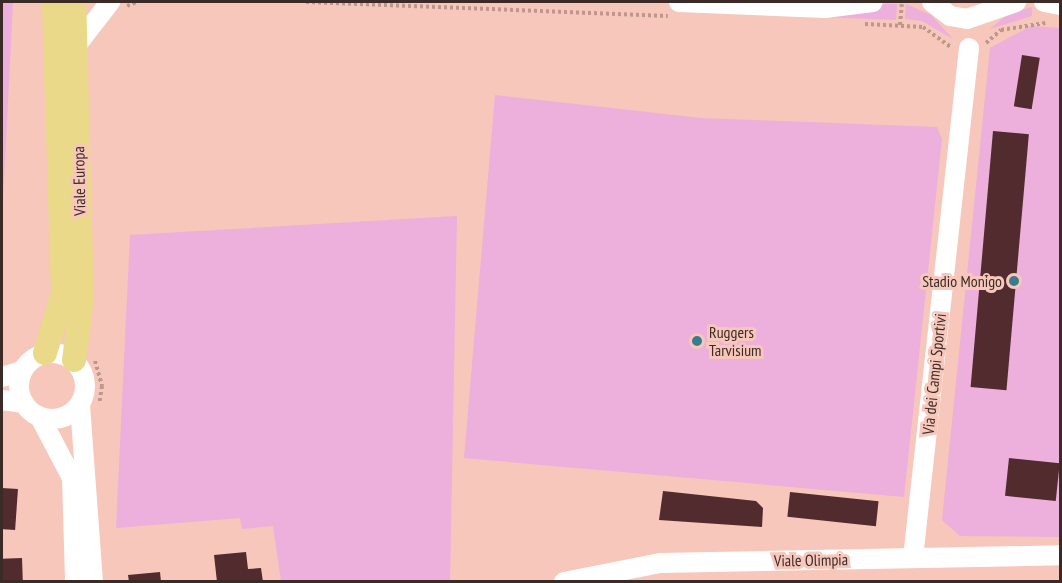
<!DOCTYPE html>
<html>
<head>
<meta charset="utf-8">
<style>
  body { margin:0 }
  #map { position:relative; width:1062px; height:583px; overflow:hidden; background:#f6c7ba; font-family:"PT Sans Narrow",sans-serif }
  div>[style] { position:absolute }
  .green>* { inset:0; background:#edafdc }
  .building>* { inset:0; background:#512b2d; transform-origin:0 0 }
  .path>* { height:4px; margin-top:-2px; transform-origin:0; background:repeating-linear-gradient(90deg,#bd978c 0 3px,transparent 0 6px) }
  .minor>* { height:20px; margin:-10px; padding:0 10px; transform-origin:10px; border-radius:10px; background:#fff }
  .minor>.ring { margin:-10px; padding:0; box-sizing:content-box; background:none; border:20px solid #fff; border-radius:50% }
  .major>* { height:24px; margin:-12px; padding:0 12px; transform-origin:12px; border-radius:12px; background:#ead989 }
  .dots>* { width:16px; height:16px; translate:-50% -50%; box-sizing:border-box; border:3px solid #f6c7ba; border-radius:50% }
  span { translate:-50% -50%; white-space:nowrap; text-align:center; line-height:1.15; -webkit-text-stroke:6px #f6c7ba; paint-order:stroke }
  .street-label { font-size:16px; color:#3b2a25 }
  .poi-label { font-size:16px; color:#3b2a25 }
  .right { translate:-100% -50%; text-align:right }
  .left { translate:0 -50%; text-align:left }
  .frame { position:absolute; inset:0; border:3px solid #3b2a25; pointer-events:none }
</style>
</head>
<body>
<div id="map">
  <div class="green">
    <div style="clip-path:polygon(2px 2px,13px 2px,2px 221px)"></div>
    <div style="clip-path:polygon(887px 4px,897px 4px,896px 20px,800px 16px)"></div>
    <div style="clip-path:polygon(906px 4px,931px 15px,953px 39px,922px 21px,905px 19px)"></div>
    <div style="clip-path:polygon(1032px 7px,1032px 16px,990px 29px,1008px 14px)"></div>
    <div style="clip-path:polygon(1031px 26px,1060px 28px,1060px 537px,960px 536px,942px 520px,990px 48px)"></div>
    <div style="clip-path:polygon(495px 95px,701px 118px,937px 127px,942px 139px,904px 497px,464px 458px)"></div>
    <div style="clip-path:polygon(457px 216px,450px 581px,281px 581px,273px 526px,242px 529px,240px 518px,116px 528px,130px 235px)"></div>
  </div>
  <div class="building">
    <div style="left:1022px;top:55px;width:18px;height:52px;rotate:9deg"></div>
    <div style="left:993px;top:131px;width:36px;height:257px;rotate:5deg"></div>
    <div style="left:1009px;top:458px;width:51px;height:38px;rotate:6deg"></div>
    <div style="left:2px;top:488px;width:16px;height:41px;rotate:4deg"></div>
    <div style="clip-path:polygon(663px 491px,756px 501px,763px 508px,762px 527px,659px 520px)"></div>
    <div style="left:790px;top:492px;width:89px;height:25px;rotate:6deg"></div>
    <div style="clip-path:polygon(246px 552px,248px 569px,261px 568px,263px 582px,217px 582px,214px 555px)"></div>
    <div style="left:22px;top:558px;width:24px;height:20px;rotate:88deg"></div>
    <div style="clip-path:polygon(160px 572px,161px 582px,129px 582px,128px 575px)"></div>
  </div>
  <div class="path">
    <div style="left:306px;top:2px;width:362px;rotate:2.2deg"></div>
    <div style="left:127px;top:6px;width:11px;rotate:-22deg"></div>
    <div style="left:865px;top:24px;width:58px;rotate:3deg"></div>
    <div style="left:923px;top:27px;width:34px;rotate:36deg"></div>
    <div style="left:900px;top:25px;width:21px;rotate:-85deg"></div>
    <div style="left:986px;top:43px;width:20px;rotate:-41deg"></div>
    <div style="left:1001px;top:30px;width:45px;rotate:-9deg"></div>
    <div style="left:95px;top:361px;width:26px;rotate:74deg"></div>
    <div style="left:102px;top:386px;width:18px;rotate:99deg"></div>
  </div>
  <div class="minor">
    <div style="left:679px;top:2px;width:146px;rotate:2.4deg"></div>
    <div style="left:825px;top:8px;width:48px;rotate:-7.1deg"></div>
    <div style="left:932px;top:2px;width:23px;rotate:38deg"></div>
    <div style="left:950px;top:16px;width:17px;rotate:10deg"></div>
    <div style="left:967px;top:19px;width:52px;rotate:-19.1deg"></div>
    <div style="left:1044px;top:2px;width:16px;rotate:11deg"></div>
    <div style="left:76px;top:46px;width:56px;rotate:-52.3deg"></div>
    <div class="ring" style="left:19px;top:353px;width:46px;height:46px"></div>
    <div style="left:2px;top:377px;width:21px;rotate:-17deg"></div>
    <div style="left:2px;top:400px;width:22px;rotate:8deg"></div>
    <div style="left:80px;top:405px;width:177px;rotate:85.8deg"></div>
    <div style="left:40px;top:417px;width:69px;rotate:62.3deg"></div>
    <div style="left:72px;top:478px;width:104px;rotate:88.3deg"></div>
    <div style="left:913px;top:558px;width:513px;rotate:-83.73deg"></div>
    <div style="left:564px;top:582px;width:98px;rotate:-11.2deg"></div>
    <div style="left:660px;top:563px;width:400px;rotate:-1.1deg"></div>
  </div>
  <div class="major">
    <div style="left:45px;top:353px;width:63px;rotate:-73.3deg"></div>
    <div style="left:63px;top:293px;width:291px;rotate:-91.8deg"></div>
    <div style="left:74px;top:360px;width:63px;rotate:-82.6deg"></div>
    <div style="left:82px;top:298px;width:296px;rotate:-91.5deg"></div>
  </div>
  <div class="dots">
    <div style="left:1014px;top:281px;background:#397c8c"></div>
    <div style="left:697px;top:341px;background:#397c8c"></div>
  </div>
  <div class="street-label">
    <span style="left:79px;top:181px;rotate:-91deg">Viale Europa</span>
    <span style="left:934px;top:374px;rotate:-84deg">Via dei Campi Sportivi</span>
    <span style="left:811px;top:560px;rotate:-1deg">Viale Olimpia</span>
  </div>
  <div class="poi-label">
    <span class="right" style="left:1002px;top:281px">Stadio Monigo</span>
    <span class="left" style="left:709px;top:341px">Ruggers<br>Tarvisium</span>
  </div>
  <div class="frame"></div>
</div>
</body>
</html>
